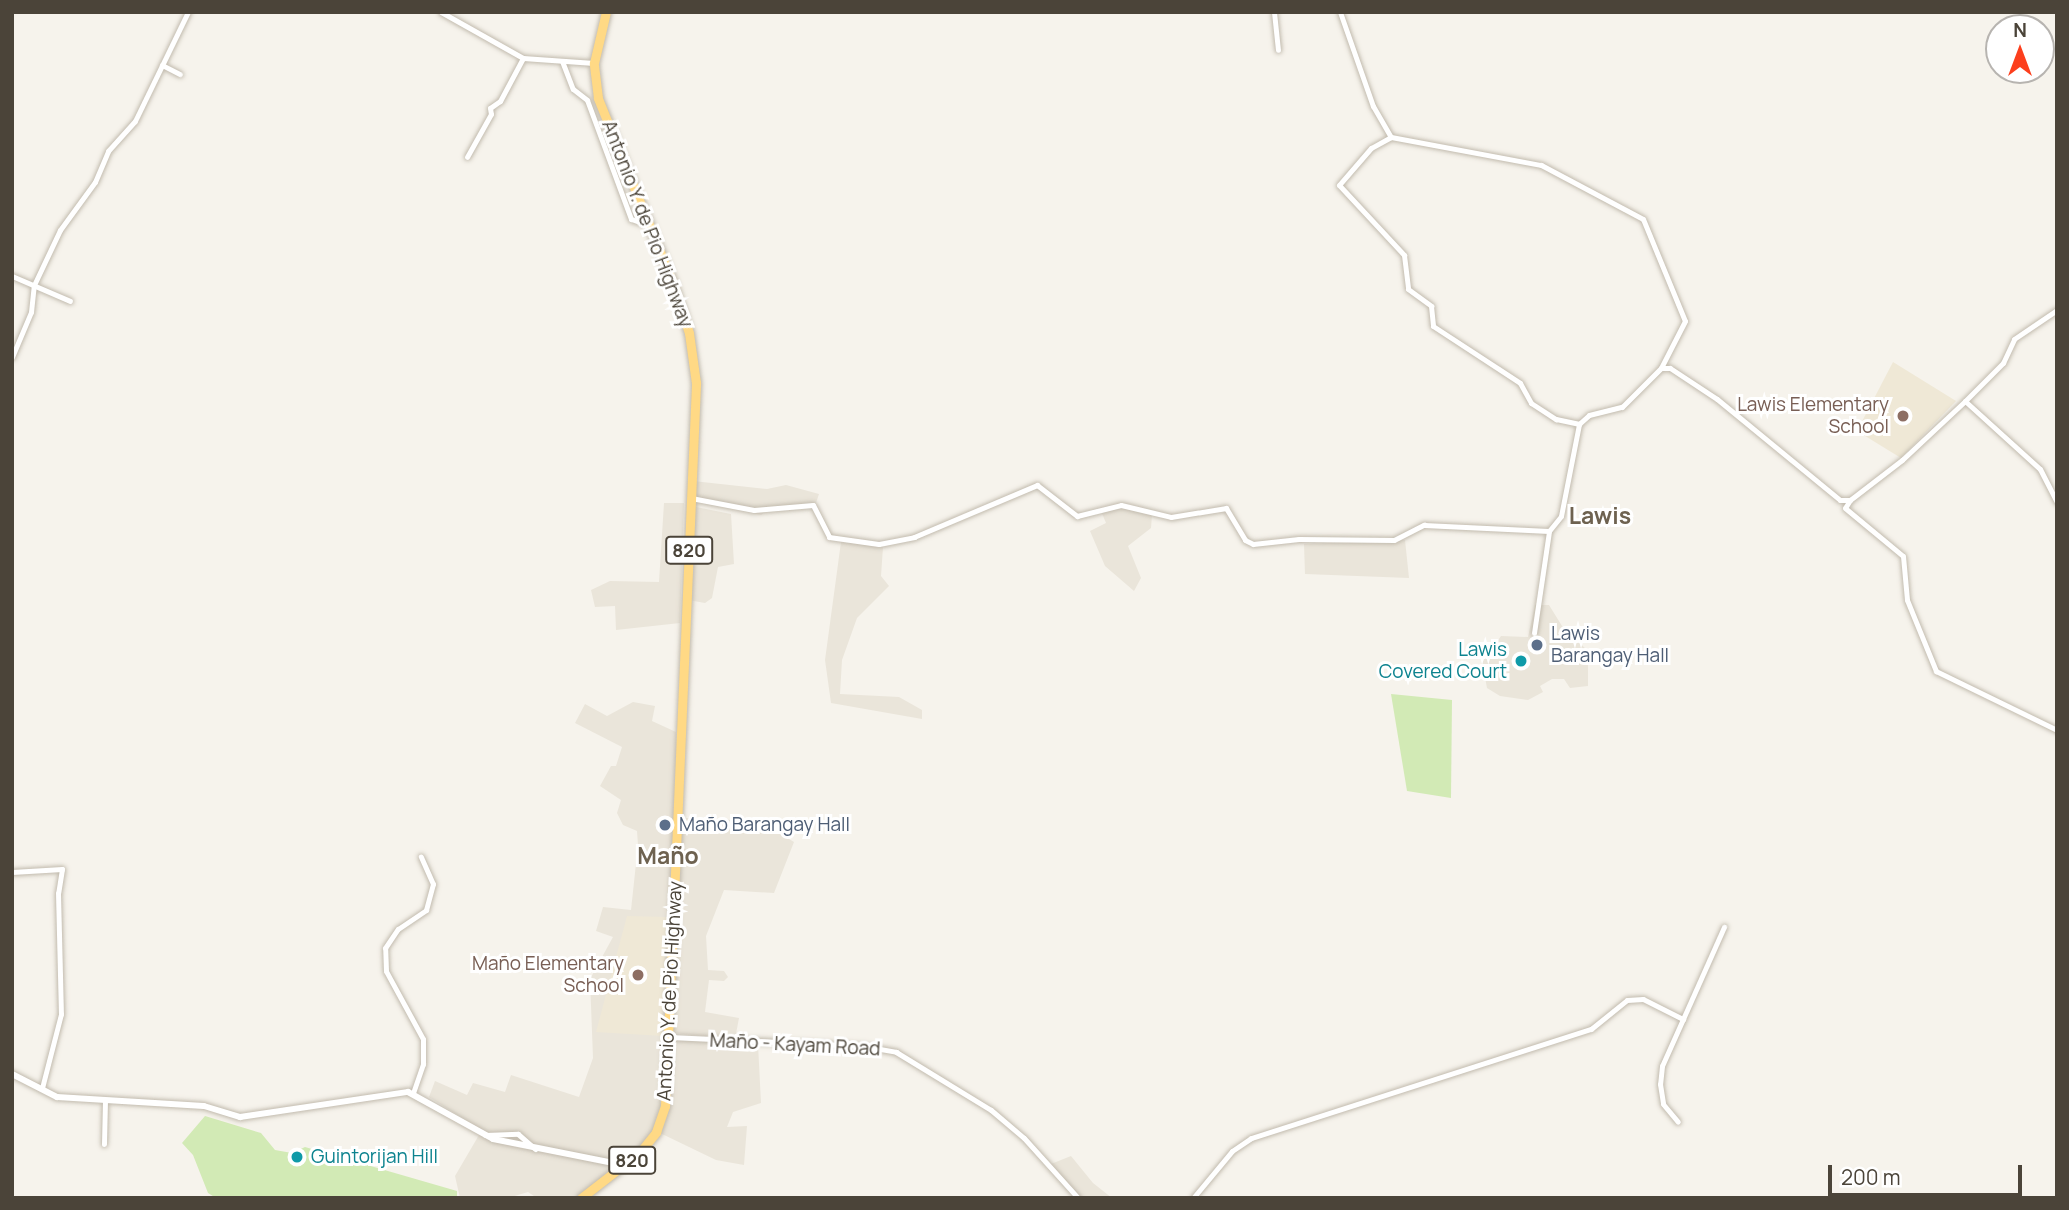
<!DOCTYPE html>
<html>
<head>
<meta charset="utf-8">
<style>
  body { margin:0 }
  #map { position:relative; width:2069px; height:1210px; overflow:hidden; background:#f6f3ec; font-family:Manrope,sans-serif }
  div>[style] { position:absolute }
  .residential>* { inset:0; background:#eae5da }
  .education>* { inset:0; background:#efe8d6 }
  .green>* { inset:0; background:#d2eab5 }
  .roads { filter:drop-shadow(0 0 2px #c2bbae) drop-shadow(0 0 2px #c2bbae) }
  .minor>* { height:5px; margin:-2.5px; padding:0 2.5px; transform-origin:2.5px; border-radius:2.5px; background:#fff }
  .tertiary>* { height:6px; margin:-3px; padding:0 3px; transform-origin:3px; border-radius:3px; background:#fff }
  .trunk>* { height:9px; margin:-4.5px; padding:0 4.5px; transform-origin:4.5px; border-radius:4.5px; background:#ffd985 }
  .dots>* { width:19px; height:19px; translate:-50% -50%; box-sizing:border-box; border:4px solid #fff; border-radius:50% }
  span { translate:-50% -50%; white-space:nowrap; text-align:center; line-height:1.15; -webkit-text-stroke:6px #fff; paint-order:stroke }
  .shield-label span { padding:2px 5px; background:#fff; border:2px solid; border-radius:5px; -webkit-text-stroke-width:0 }
  .shield-label { font-size:18px; color:#4b4439; font-weight:700 }
  .street-label { font-size:19px; color:#4b4439 }
  .education-label { font-size:19px; color:#785e54 }
  .right { translate:-100% -50%; text-align:right }
  .service-label { font-size:19px; color:#4e5e75 }
  .left { translate:0 -50%; text-align:left }
  .culture-label { font-size:19px; color:#0d838f }
  .quarter-label { font-size:23px; color:#6e6250; font-weight:700 }
  .frame { position:absolute; inset:0; border:14px solid #4b4439; pointer-events:none }
  .north { position:absolute; left:1985px; top:14px; width:70px; height:70px; box-sizing:border-box; background:#fff; border:2px solid #b7b4b0; border-radius:50%; rotate:0deg; font-size:19px; font-weight:700; line-height:28px; text-align:center; color:#4b4439 }
  .north::after { content:''; display:block; margin:auto; width:24px; height:32px; background:#fc3f1d; clip-path:polygon(50% 0,100% 100%,50% 72%,0 100%) }
  .scale { position:absolute; left:1828px; top:1165px; width:194px; height:32px; box-sizing:border-box; border:4px solid #4b4439; border-top:0; padding-left:9px; font-size:21px; line-height:24px; white-space:nowrap; color:#4b4439; -webkit-text-stroke:5px #fff; paint-order:stroke }
</style>
</head>
<body>
<div id="map">
  <div class="residential">
    <div style="clip-path:polygon(693px 481px,767px 489px,786px 485px,819px 494px,815px 506px,771px 508px,761px 515px,693px 500px)"></div>
    <div style="clip-path:polygon(664px 503px,684px 503px,680px 623px,616px 630px,615px 606px,595px 607px,591px 590px,610px 581px,659px 582px)"></div>
    <div style="clip-path:polygon(691px 506px,731px 514px,734px 564px,718px 567px,712px 598px,705px 603px,688px 600px)"></div>
    <div style="clip-path:polygon(1123px 507px,1152px 515px,1151px 528px,1128px 546px,1141px 578px,1134px 591px,1105px 566px,1090px 531px,1106px 523px,1101px 511px)"></div>
    <div style="clip-path:polygon(1405px 540px,1409px 578px,1305px 574px,1304px 544px)"></div>
    <div style="clip-path:polygon(841px 542px,883px 547px,881px 576px,889px 586px,857px 618px,842px 660px,840px 694px,899px 697px,922px 710px,922px 719px,831px 703px,825px 660px)"></div>
    <div style="clip-path:polygon(1535px 605px,1549px 605px,1562px 626px,1588px 651px,1588px 686px,1570px 688px,1564px 679px,1552px 679px,1540px 686px,1543px 692px,1528px 700px,1500px 696px,1487px 688px,1482px 662px,1501px 636px,1528px 637px)"></div>
    <div style="clip-path:polygon(633px 702px,655px 706px,652px 721px,676px 732px,676px 784px,667px 1082px,655px 1132px,625px 1162px,514px 1143px,483px 1131px,429px 1097px,435px 1081px,467px 1095px,473px 1083px,505px 1092px,511px 1075px,579px 1097px,593px 1058px,590px 979px,613px 937px,596px 931px,603px 907px,631px 910px,638px 845px,637px 831px,623px 825px,617px 813px,621px 800px,600px 786px,611px 766px,616px 766px,622px 747px,575px 723px,585px 704px,607px 716px)"></div>
    <div style="clip-path:polygon(682px 818px,726px 819px,779px 833px,794px 842px,774px 893px,724px 890px,706px 936px,708px 970px,724px 971px,728px 977px,724px 981px,709px 980px,705px 1012px,739px 1018px,735px 1039px,673px 1033px)"></div>
    <div style="clip-path:polygon(674px 1038px,758px 1044px,761px 1103px,733px 1112px,727px 1127px,747px 1126px,744px 1165px,716px 1160px,660px 1133px,672px 1091px)"></div>
    <div style="clip-path:polygon(479px 1135px,516px 1147px,621px 1165px,576px 1198px,537px 1198px,528px 1192px,508px 1198px,460px 1198px,455px 1176px)"></div>
    <div style="clip-path:polygon(1071px 1156px,1093px 1183px,1112px 1198px,1081px 1198px,1051px 1164px)"></div>
  </div>
  <div class="education">
    <div style="clip-path:polygon(1893px 362px,1956px 401px,1901px 458px,1857px 431px)"></div>
    <div style="clip-path:polygon(627px 916px,667px 917px,663px 1036px,596px 1032px)"></div>
  </div>
  <div class="green">
    <div style="clip-path:polygon(1391px 694px,1452px 700px,1451px 798px,1407px 791px)"></div>
    <div style="clip-path:polygon(205px 1116px,261px 1133px,275px 1150px,292px 1153px,305px 1147px,457px 1191px,457px 1198px,216px 1198px,208px 1193px,193px 1155px,182px 1143px)"></div>
  </div>
  <div class="roads">
    <div class="minor">
      <div style="left:441px;top:12px;width:94px;rotate:29.3deg"></div>
      <div style="left:523px;top:58px;width:49px;rotate:118.1deg"></div>
      <div style="left:500px;top:101px;width:12px;rotate:145deg"></div>
      <div style="left:490px;top:108px;width:6px;rotate:81deg"></div>
      <div style="left:491px;top:114px;width:49px;rotate:119.2deg"></div>
      <div style="left:1274px;top:12px;width:38px;rotate:84deg"></div>
      <div style="left:1340px;top:12px;width:100px;rotate:70.7deg"></div>
      <div style="left:1373px;top:106px;width:36px;rotate:60deg"></div>
      <div style="left:1391px;top:137px;width:153px;rotate:10.6deg"></div>
      <div style="left:1541px;top:165px;width:115px;rotate:27.9deg"></div>
      <div style="left:1643px;top:219px;width:110px;rotate:67.6deg"></div>
      <div style="left:1685px;top:321px;width:53px;rotate:117.1deg"></div>
      <div style="left:523px;top:58px;width:71px;rotate:4deg"></div>
      <div style="left:562px;top:61px;width:30px;rotate:69deg"></div>
      <div style="left:573px;top:89px;width:18px;rotate:38deg"></div>
      <div style="left:587px;top:100px;width:127px;rotate:69.7deg"></div>
      <div style="left:631px;top:219px;width:18px;rotate:19deg"></div>
      <div style="left:162px;top:65px;width:20px;rotate:27deg"></div>
      <div style="left:1391px;top:137px;width:23px;rotate:151deg"></div>
      <div style="left:1371px;top:148px;width:49px;rotate:130.9deg"></div>
      <div style="left:1339px;top:185px;width:96px;rotate:47.1deg"></div>
      <div style="left:1404px;top:255px;width:34px;rotate:83deg"></div>
      <div style="left:1408px;top:289px;width:29px;rotate:36deg"></div>
      <div style="left:1431px;top:306px;width:20px;rotate:84deg"></div>
      <div style="left:1433px;top:326px;width:104px;rotate:33.2deg"></div>
      <div style="left:1520px;top:383px;width:23px;rotate:61deg"></div>
      <div style="left:1531px;top:403px;width:30px;rotate:33deg"></div>
      <div style="left:1556px;top:419px;width:24px;rotate:12deg"></div>
      <div style="left:12px;top:276px;width:63px;rotate:23.3deg"></div>
      <div style="left:12px;top:357px;width:49px;rotate:-67.1deg"></div>
      <div style="left:31px;top:312px;width:27px;rotate:-84deg"></div>
      <div style="left:34px;top:285px;width:61px;rotate:-64.7deg"></div>
      <div style="left:60px;top:230px;width:59px;rotate:-53.9deg"></div>
      <div style="left:95px;top:182px;width:34px;rotate:-67deg"></div>
      <div style="left:108px;top:151px;width:40px;rotate:-48deg"></div>
      <div style="left:135px;top:121px;width:121px;rotate:-64.1deg"></div>
      <div style="left:1965px;top:401px;width:101px;rotate:42.2deg"></div>
      <div style="left:2040px;top:469px;width:37px;rotate:63deg"></div>
      <div style="left:691px;top:498px;width:64px;rotate:10.8deg"></div>
      <div style="left:754px;top:510px;width:59px;rotate:-4.8deg"></div>
      <div style="left:813px;top:505px;width:36px;rotate:63deg"></div>
      <div style="left:829px;top:537px;width:50px;rotate:8deg"></div>
      <div style="left:879px;top:544px;width:36px;rotate:-11deg"></div>
      <div style="left:914px;top:537px;width:134px;rotate:-22.9deg"></div>
      <div style="left:1037px;top:485px;width:51px;rotate:37.8deg"></div>
      <div style="left:1077px;top:516px;width:45px;rotate:-14deg"></div>
      <div style="left:1121px;top:505px;width:51px;rotate:13.5deg"></div>
      <div style="left:1171px;top:517px;width:56px;rotate:-9.3deg"></div>
      <div style="left:1226px;top:508px;width:37px;rotate:59deg"></div>
      <div style="left:1245px;top:540px;width:9px;rotate:27deg"></div>
      <div style="left:1253px;top:544px;width:46px;rotate:-6.2deg"></div>
      <div style="left:1299px;top:539px;width:95px;rotate:0.6deg"></div>
      <div style="left:1394px;top:540px;width:34px;rotate:-27deg"></div>
      <div style="left:1424px;top:525px;width:125px;rotate:2.7deg"></div>
      <div style="left:1549px;top:531px;width:19px;rotate:-51deg"></div>
      <div style="left:1561px;top:516px;width:94px;rotate:-78.9deg"></div>
      <div style="left:1579px;top:424px;width:13px;rotate:-42deg"></div>
      <div style="left:1589px;top:415px;width:34px;rotate:-14deg"></div>
      <div style="left:1622px;top:407px;width:55px;rotate:-45deg"></div>
      <div style="left:1661px;top:368px;width:9px"></div>
      <div style="left:1670px;top:368px;width:56px;rotate:33.4deg"></div>
      <div style="left:1717px;top:399px;width:159px;rotate:39.4deg"></div>
      <div style="left:1840px;top:500px;width:10px"></div>
      <div style="left:1850px;top:500px;width:66px;rotate:-37.6deg"></div>
      <div style="left:1902px;top:460px;width:86px;rotate:-43.1deg"></div>
      <div style="left:1965px;top:401px;width:54px;rotate:-45deg"></div>
      <div style="left:2003px;top:363px;width:26px;rotate:-65deg"></div>
      <div style="left:2014px;top:339px;width:52px;rotate:-34deg"></div>
      <div style="left:1850px;top:500px;width:9px;rotate:122deg"></div>
      <div style="left:1845px;top:508px;width:75px;rotate:39.6deg"></div>
      <div style="left:1903px;top:556px;width:44px;rotate:84.8deg"></div>
      <div style="left:1907px;top:600px;width:77px;rotate:67.8deg"></div>
      <div style="left:1936px;top:671px;width:135px;rotate:26deg"></div>
      <div style="left:1534px;top:633px;width:103px;rotate:-81.6deg"></div>
      <div style="left:12px;top:872px;width:50px;rotate:-3.4deg"></div>
      <div style="left:62px;top:869px;width:24px;rotate:99deg"></div>
      <div style="left:58px;top:893px;width:121px;rotate:88.6deg"></div>
      <div style="left:61px;top:1014px;width:76px;rotate:104.4deg"></div>
      <div style="left:1683px;top:1019px;width:101px;rotate:-66deg"></div>
      <div style="left:670px;top:1037px;width:193px;rotate:2.7deg"></div>
      <div style="left:863px;top:1046px;width:34px;rotate:10deg"></div>
      <div style="left:896px;top:1052px;width:111px;rotate:31.4deg"></div>
      <div style="left:991px;top:1110px;width:43px;rotate:40.3deg"></div>
      <div style="left:1024px;top:1138px;width:81px;rotate:48deg"></div>
      <div style="left:413px;top:1093px;width:31px;rotate:-71deg"></div>
      <div style="left:423px;top:1064px;width:25px;rotate:-90deg"></div>
      <div style="left:423px;top:1039px;width:77px;rotate:-118.6deg"></div>
      <div style="left:386px;top:971px;width:23px;rotate:-92deg"></div>
      <div style="left:385px;top:948px;width:23px;rotate:-56deg"></div>
      <div style="left:398px;top:929px;width:34px;rotate:-34deg"></div>
      <div style="left:426px;top:910px;width:27px;rotate:-75deg"></div>
      <div style="left:433px;top:884px;width:30px;rotate:-114deg"></div>
      <div style="left:485px;top:1135px;width:33px;rotate:-2deg"></div>
      <div style="left:518px;top:1134px;width:23px;rotate:41deg"></div>
      <div style="left:104px;top:1144px;width:43px;rotate:-88.7deg"></div>
      <div style="left:1193px;top:1198px;width:61px;rotate:-50.3deg"></div>
      <div style="left:1232px;top:1151px;width:23px;rotate:-34deg"></div>
      <div style="left:1251px;top:1138px;width:357px;rotate:-17.8deg"></div>
      <div style="left:1591px;top:1029px;width:46px;rotate:-38.9deg"></div>
      <div style="left:1627px;top:1000px;width:16px;rotate:-4deg"></div>
      <div style="left:1643px;top:999px;width:45px;rotate:26.6deg"></div>
      <div style="left:1683px;top:1019px;width:51px;rotate:114.1deg"></div>
      <div style="left:1662px;top:1066px;width:18px;rotate:96deg"></div>
      <div style="left:1660px;top:1084px;width:20px;rotate:81deg"></div>
      <div style="left:1663px;top:1104px;width:23px;rotate:50deg"></div>
    </div>
    <div class="tertiary">
      <div style="left:12px;top:1074px;width:51px;rotate:27.1deg"></div>
      <div style="left:57px;top:1097px;width:147px;rotate:3.5deg"></div>
      <div style="left:204px;top:1106px;width:38px;rotate:17deg"></div>
      <div style="left:240px;top:1117px;width:170px;rotate:-8.5deg"></div>
      <div style="left:408px;top:1092px;width:97px;rotate:28.9deg"></div>
      <div style="left:493px;top:1139px;width:133px;rotate:11.3deg"></div>
    </div>
    <div class="trunk">
      <div style="left:581px;top:1198px;width:75px;rotate:-37.9deg"></div>
      <div style="left:640px;top:1152px;width:26px;rotate:-51deg"></div>
      <div style="left:656px;top:1132px;width:28px;rotate:-71deg"></div>
      <div style="left:665px;top:1106px;width:724px;rotate:-87.54deg"></div>
      <div style="left:696px;top:383px;width:50px;rotate:-98deg"></div>
      <div style="left:689px;top:333px;width:52px;rotate:-108.1deg"></div>
      <div style="left:673px;top:284px;width:201px;rotate:-112deg"></div>
      <div style="left:598px;top:98px;width:35px;rotate:-97deg"></div>
      <div style="left:594px;top:63px;width:52px;rotate:-76.8deg"></div>
    </div>
  </div>
  <div class="dots">
    <div style="left:1903px;top:416px;background:#8d6e63"></div>
    <div style="left:1537px;top:645px;background:#5c6f8a"></div>
    <div style="left:1521px;top:661px;background:#0f9aa8"></div>
    <div style="left:665px;top:825px;background:#5c6f8a"></div>
    <div style="left:638px;top:975px;background:#8d6e63"></div>
    <div style="left:297px;top:1157px;background:#0f9aa8"></div>
  </div>
  <div class="shield-label">
    <span style="left:689px;top:550px">820</span>
    <span style="left:632px;top:1160px">820</span>
  </div>
  <div class="street-label">
    <span style="left:647px;top:224px;rotate:69deg">Antonio Y. de Pio Highway</span>
    <span style="left:670px;top:991px;rotate:-87deg">Antonio Y. de Pio Highway</span>
    <span style="left:795px;top:1045px;rotate:3deg">Maño - Kayam Road</span>
  </div>
  <div class="education-label">
    <span class="right" style="left:1889px;top:416px">Lawis Elementary<br>School</span>
    <span class="right" style="left:624px;top:975px">Maño Elementary<br>School</span>
  </div>
  <div class="service-label">
    <span class="left" style="left:1551px;top:645px">Lawis<br>Barangay Hall</span>
    <span class="left" style="left:679px;top:825px">Maño Barangay Hall</span>
  </div>
  <div class="culture-label">
    <span class="right" style="left:1507px;top:661px">Lawis<br>Covered Court</span>
    <span class="left" style="left:311px;top:1157px">Guintorijan Hill</span>
  </div>
  <div class="quarter-label">
    <span style="left:1600px;top:515px">Lawis</span>
    <span style="left:668px;top:855px">Maño</span>
  </div>
  <div class="frame"></div>
  <div class="north">N</div>
  <div class="scale">200 m</div>
</div>
</body>
</html>
